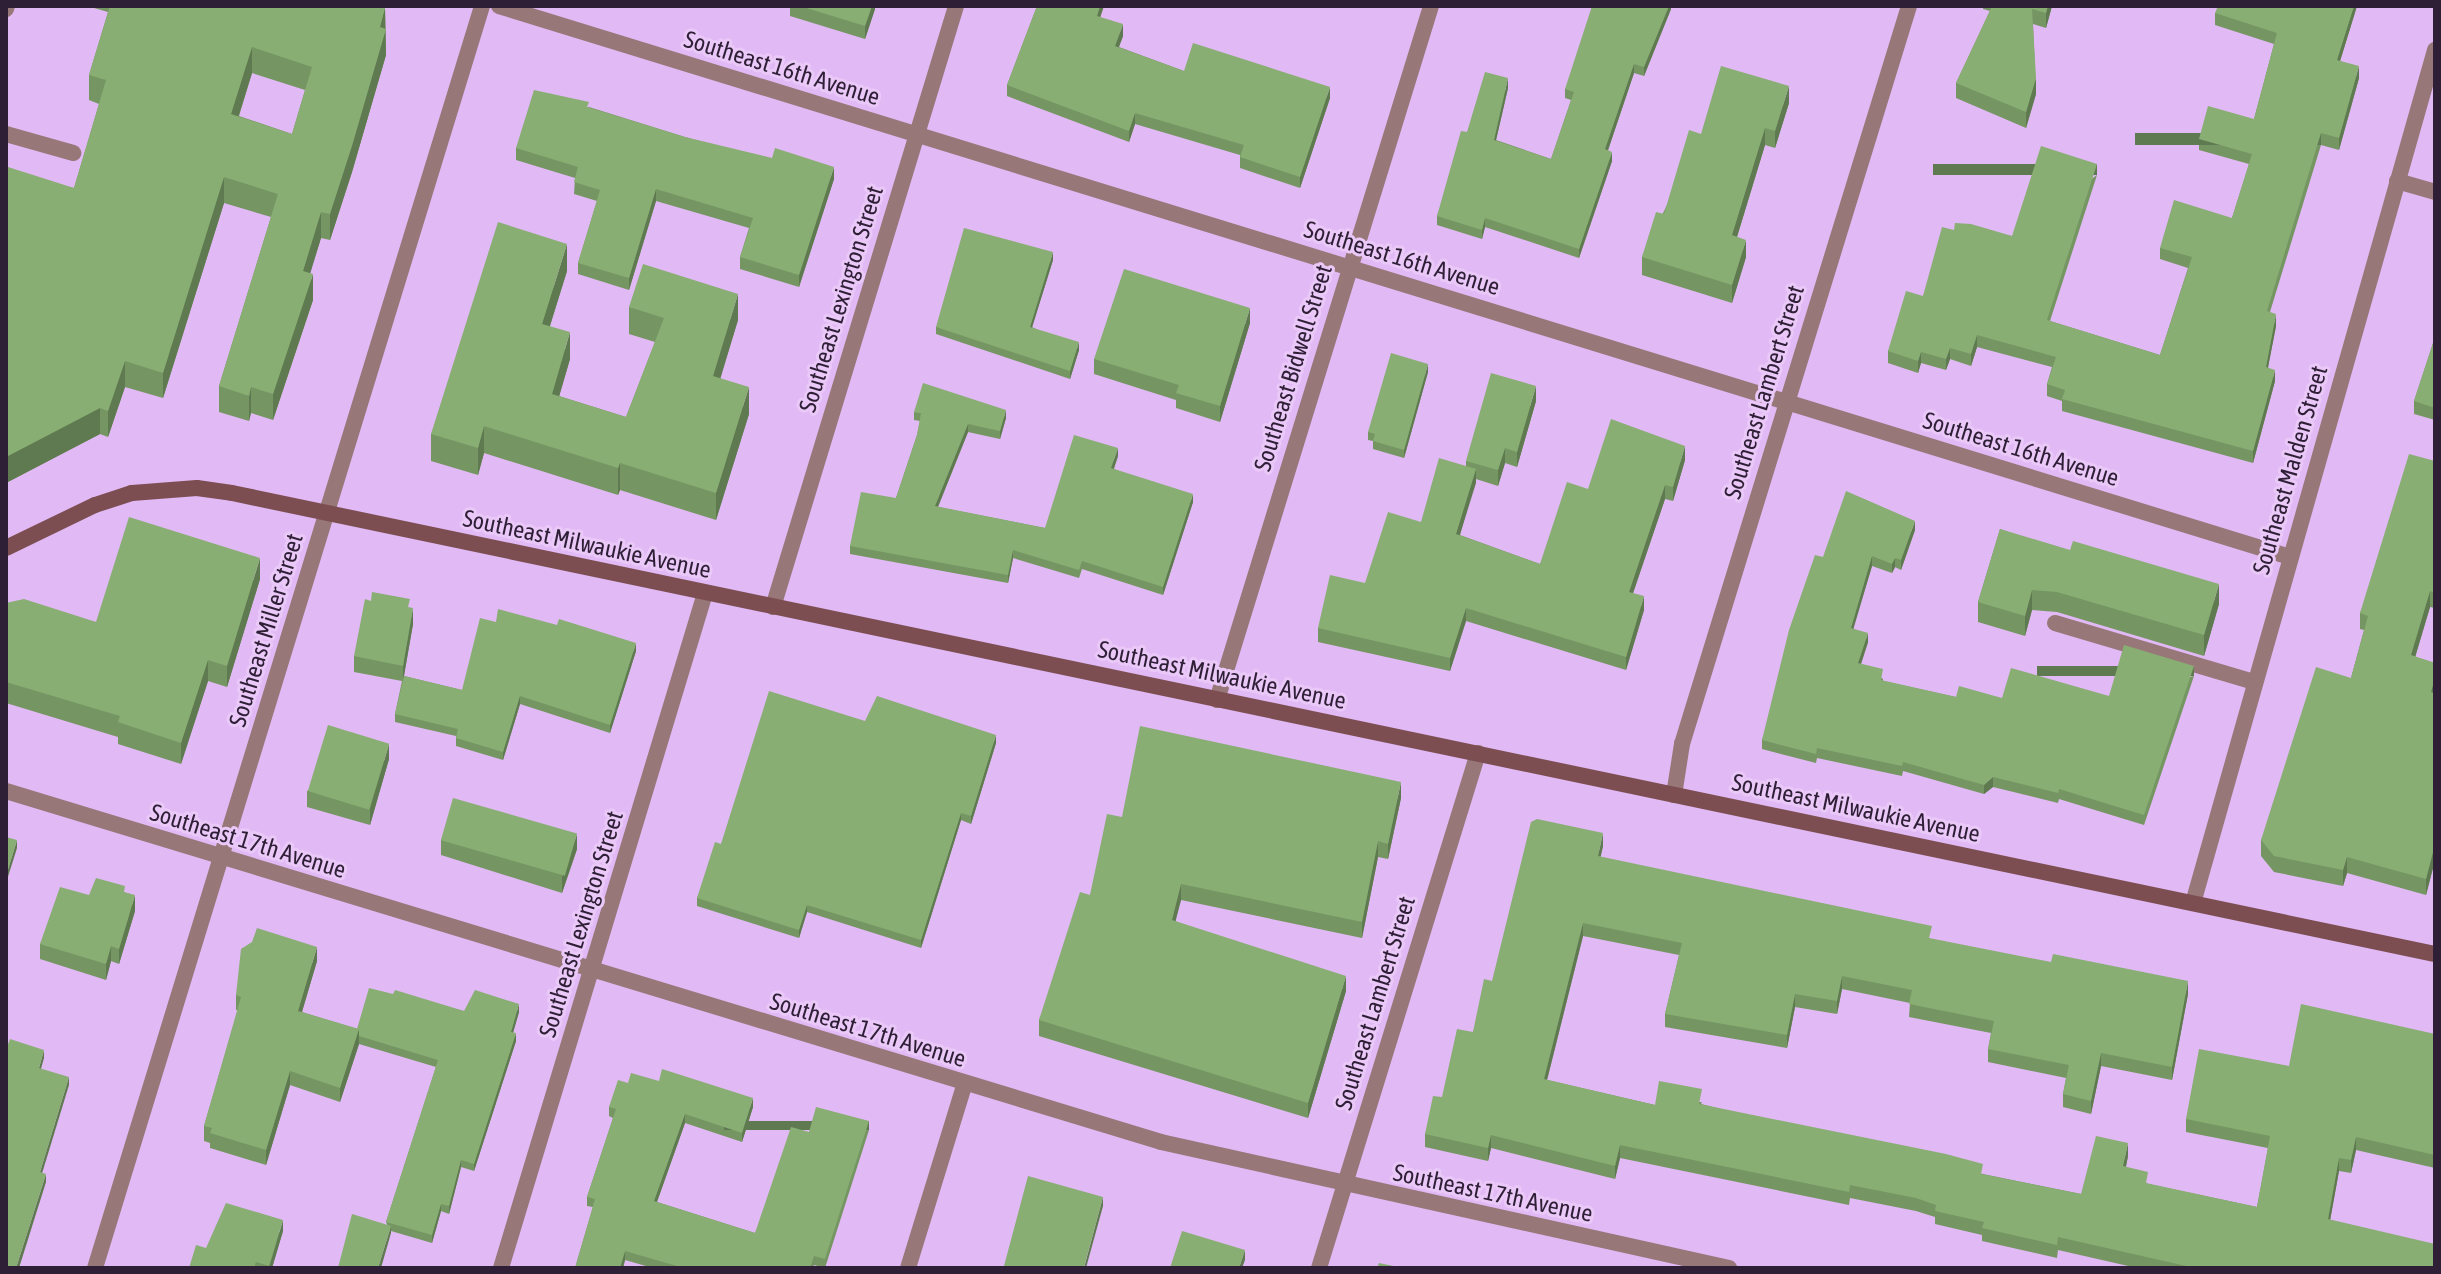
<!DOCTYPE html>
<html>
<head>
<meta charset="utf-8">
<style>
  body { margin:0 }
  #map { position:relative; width:2441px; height:1274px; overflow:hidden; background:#e1b9f4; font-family:"Asap Condensed",sans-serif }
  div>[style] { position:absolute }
  .service>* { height:16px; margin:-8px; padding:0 8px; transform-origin:8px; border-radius:8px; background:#977778 }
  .minor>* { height:16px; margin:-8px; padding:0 8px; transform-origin:8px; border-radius:8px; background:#977778 }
  .tertiary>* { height:16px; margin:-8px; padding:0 8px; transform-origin:8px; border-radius:8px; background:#977778 }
  .secondary>* { height:16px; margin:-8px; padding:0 8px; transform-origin:8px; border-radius:8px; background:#7c4e52 }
  .wall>* { inset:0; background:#759663 }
  .shaded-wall>* { inset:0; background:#5f7a50; transform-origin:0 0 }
  .building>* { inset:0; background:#88ae73; transform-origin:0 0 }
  span { translate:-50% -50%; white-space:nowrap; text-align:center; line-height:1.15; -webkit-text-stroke:6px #eac9f9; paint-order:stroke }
  .street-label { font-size:24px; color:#2f1f36 }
  .frame { position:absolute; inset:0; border:8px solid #2f1f36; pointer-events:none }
</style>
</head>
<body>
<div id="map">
  <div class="service">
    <div style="left:6px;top:134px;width:70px;rotate:15.8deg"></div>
    <div style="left:2055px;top:623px;width:208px;rotate:16.5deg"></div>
  </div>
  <div class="minor">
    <div style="left:499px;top:6px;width:1874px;rotate:17.1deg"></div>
    <div style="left:6px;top:9px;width:3px;rotate:-72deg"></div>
    <div style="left:2397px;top:181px;width:40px;rotate:16deg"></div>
    <div style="left:773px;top:607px;width:628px;rotate:-73.06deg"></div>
    <div style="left:1217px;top:700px;width:726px;rotate:-72.86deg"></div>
    <div style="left:1674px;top:795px;width:52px;rotate:-81.1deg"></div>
    <div style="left:1682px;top:744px;width:772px;rotate:-72.9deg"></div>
    <div style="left:2193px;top:903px;width:887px;rotate:-74.16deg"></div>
    <div style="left:95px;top:1268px;width:1320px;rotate:-72.95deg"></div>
    <div style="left:501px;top:1268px;width:705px;rotate:-73.18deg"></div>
    <div style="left:908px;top:1268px;width:190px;rotate:-72.9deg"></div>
    <div style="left:1319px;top:1268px;width:539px;rotate:-72.84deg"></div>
  </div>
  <div class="tertiary">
    <div style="left:6px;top:791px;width:1207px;rotate:16.9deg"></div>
    <div style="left:1161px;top:1142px;width:582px;rotate:12.51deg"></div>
  </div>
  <div class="secondary">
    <div style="left:6px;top:548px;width:99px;rotate:-25.8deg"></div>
    <div style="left:95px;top:505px;width:39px;rotate:-18deg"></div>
    <div style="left:132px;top:493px;width:65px;rotate:-4.4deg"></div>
    <div style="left:197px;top:488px;width:35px;rotate:8deg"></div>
    <div style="left:232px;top:493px;width:2251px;rotate:11.82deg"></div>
  </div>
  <div class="wall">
    <div style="clip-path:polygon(evenodd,87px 6px,378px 6px,385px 8px,386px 55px,352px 172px,330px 240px,321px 238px,310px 273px,313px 300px,273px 420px,251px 413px,249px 421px,219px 412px,219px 386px,271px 217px,224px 203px,163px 398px,125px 387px,108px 437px,100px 434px,6px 483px,6px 175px,74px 188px,99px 104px,89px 100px,89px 75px,108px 12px,87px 6px,252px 73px,305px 90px,292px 134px,239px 116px,252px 73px)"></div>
    <div style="clip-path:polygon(790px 6px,875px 6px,875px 9px,865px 39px,790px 16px)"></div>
    <div style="clip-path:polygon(1037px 6px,1104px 6px,1100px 17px,1123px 36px,1119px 47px,1184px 71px,1330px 98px,1300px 188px,1240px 168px,1240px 155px,1135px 124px,1129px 142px,1007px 96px,1007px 85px)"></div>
    <div style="clip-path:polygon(1671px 6px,1671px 9px,1644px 76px,1634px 73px,1608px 150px,1612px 161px,1579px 258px,1485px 227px,1482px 239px,1437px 225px,1437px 216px,1467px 132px,1508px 88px,1496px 140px,1551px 159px,1571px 100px,1565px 98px,1565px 89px)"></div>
    <div style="clip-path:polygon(1983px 6px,2052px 6px,2046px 28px,2033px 24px,2036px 94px,2026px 128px,1956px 98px,1956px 83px,1990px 11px,1983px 9px)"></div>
    <div style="clip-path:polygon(2357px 6px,2340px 61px,2359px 78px,2339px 150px,2321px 145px,2270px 312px,2276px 326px,2268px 367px,2275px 381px,2253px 463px,2062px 411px,2062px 401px,2047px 396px,2047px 384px,2052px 367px,1977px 347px,1971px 366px,1950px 359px,1946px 370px,1921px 363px,1918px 373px,1888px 363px,1888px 351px,1923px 296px,1954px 230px,2012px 236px,2097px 175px,2050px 321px,2160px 355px,2188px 268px,2160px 259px,2160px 248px,2232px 218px,2249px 164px,2199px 150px,2199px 139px,2254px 119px,2274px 44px,2215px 25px,2215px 13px)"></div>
    <div style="clip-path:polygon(1789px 103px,1775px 148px,1765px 145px,1737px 237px,1746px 257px,1732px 303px,1642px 275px,1642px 257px,1701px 134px)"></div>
    <div style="clip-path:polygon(589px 107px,685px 137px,834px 179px,799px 287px,740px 269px,740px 257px,749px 228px,656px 201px,629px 290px,578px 274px,578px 263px,597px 201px,574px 194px,575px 178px,516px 160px,516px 148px)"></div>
    <div style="clip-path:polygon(1053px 260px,1032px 327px,1079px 350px,1070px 379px,936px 334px,936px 327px)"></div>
    <div style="clip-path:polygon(567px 271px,550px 326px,570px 359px,559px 396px,626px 417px,655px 342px,629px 334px,629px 307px,738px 320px,720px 378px,749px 414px,716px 520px,620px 490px,618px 495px,484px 453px,478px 475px,431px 461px,431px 434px)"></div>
    <div style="clip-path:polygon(1250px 323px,1220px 422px,1176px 408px,1176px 400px,1094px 374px,1094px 359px)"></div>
    <div style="clip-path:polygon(2435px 337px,2435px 420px,2414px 414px,2414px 401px)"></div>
    <div style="clip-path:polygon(1428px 372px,1404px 458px,1373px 449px,1373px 441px,1368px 440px,1368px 432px)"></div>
    <div style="clip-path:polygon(1536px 401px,1517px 467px,1505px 463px,1498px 486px,1476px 479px,1460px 535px,1540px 564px,1588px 489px,1685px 460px,1673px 501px,1665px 499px,1633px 593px,1644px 610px,1626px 670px,1466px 621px,1450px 671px,1318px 642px,1318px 628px,1365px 583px,1421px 522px,1466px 466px,1466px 461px)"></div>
    <div style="clip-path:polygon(914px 412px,1006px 418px,1000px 439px,968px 432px,938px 507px,1045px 528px,1118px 456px,1114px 469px,1193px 502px,1163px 595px,1082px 569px,1079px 578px,1013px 558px,1008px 583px,850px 554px,850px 546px,896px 498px,917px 435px,920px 421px,914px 420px)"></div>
    <div style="clip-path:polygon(2435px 461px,2435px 608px,2430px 607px,2415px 657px,2435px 663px,2435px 868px,2433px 868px,2426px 895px,2347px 873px,2343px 886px,2274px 872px,2261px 856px,2261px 840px,2351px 678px,2364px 630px,2360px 629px,2360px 613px)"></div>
    <div style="clip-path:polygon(2000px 529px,2219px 604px,2204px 656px,2057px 612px,2032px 610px,2025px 636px,1978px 622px,1978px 602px)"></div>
    <div style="clip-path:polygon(1915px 530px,1901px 570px,1895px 567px,1892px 573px,1872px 566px,1853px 628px,1868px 642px,1861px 664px,1883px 679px,1883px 681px,1956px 697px,2002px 698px,2109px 696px,2194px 676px,2144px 825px,2059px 799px,2058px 803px,1993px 787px,1984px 794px,1903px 771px,1902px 776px,1817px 758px,1816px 763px,1762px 749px,1762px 740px,1823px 557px)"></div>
    <div style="clip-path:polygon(260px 579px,227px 687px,208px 681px,181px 764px,118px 744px,118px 737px,6px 703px,6px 603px,96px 622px)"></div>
    <div style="clip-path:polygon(410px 608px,413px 624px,404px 676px,462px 690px,636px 651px,610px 733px,520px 704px,503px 760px,456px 746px,456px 736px,395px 722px,395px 714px,402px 681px,354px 672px,354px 656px)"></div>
    <div style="clip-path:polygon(865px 721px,996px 743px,971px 824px,961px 820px,921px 948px,807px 912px,799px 938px,697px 906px,697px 898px,721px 844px)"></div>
    <div style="clip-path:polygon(389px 759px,370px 825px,307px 807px,307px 791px)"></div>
    <div style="clip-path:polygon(1401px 798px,1388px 859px,1378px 857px,1362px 938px,1181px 900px,1175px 921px,1346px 991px,1308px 1118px,1039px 1036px,1039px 1020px,1122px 817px)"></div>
    <div style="clip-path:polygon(441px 840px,577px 849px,562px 893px,441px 855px)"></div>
    <div style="clip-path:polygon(1603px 846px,1600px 857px,1932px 939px,2188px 994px,2172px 1080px,2101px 1066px,2091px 1114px,2063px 1107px,2063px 1094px,2066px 1078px,1988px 1062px,1988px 1049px,1991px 1033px,1909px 1017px,1910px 1003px,1842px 989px,1837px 1014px,1795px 1007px,1787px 1048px,1665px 1027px,1665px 1014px,1679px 955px,1583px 936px,1547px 1080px,1655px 1105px,1702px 1102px,1701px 1104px,1983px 1174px,2081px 1194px,2128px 1156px,2126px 1167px,2148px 1184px,2257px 1207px,2268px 1148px,2186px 1132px,2186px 1119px,2289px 1066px,2435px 1034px,2435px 1168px,2356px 1150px,2351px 1173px,2339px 1171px,2330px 1220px,2435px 1268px,2137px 1268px,2058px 1250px,2057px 1258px,1982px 1241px,1982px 1235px,1935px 1224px,1935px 1217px,1916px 1211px,1850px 1198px,1849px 1205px,1620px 1158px,1615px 1179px,1491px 1148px,1488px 1161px,1425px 1147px,1425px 1134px,1473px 1032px,1492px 981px)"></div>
    <div style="clip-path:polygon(125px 892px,135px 911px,119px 964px,111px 961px,106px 980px,40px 959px,40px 944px,89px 895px)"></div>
    <div style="clip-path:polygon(317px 961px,302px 1012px,357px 1029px,393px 994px,464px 1011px,519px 1012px,513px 1032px,516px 1041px,474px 1171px,461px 1167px,449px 1214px,441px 1211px,432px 1243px,391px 1231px,391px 1233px,386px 1222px,436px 1067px,359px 1044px,340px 1102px,290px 1085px,266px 1165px,210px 1148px,210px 1143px,204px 1141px,204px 1126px,238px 1010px,236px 1010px,236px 995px)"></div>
    <div style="clip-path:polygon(628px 1083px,753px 1107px,742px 1142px,685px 1123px,657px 1202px,755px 1233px,809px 1132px,869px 1130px,825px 1268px,814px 1265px,813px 1268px,653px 1268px,625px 1260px,623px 1268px,575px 1268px,593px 1207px,587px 1206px,587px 1197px,613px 1118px,609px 1116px,609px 1107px)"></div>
    <div style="clip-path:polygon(283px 1231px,272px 1268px,189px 1268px)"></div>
  </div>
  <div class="shaded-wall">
    <div style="clip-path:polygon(872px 6px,875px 6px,875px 9px,865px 39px,865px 26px)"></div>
    <div style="clip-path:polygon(1100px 6px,1104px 6px,1097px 27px,1097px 16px)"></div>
    <div style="clip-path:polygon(1669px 6px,1671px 6px,1671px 9px,1644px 76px,1644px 67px)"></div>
    <div style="clip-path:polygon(2048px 6px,2052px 6px,2046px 28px,2046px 13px)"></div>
    <div style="clip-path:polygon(2354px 6px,2357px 6px,2337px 71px,2337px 60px)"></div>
    <div style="clip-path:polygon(385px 8px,386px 55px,352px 172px,330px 240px,330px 214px)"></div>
    <div style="clip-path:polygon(1123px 24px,1123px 36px,1115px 57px,1115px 46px)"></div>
    <div style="clip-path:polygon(252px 47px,252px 73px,231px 140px,231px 114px)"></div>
    <div style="clip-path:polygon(1634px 64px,1634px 73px,1605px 159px,1605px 149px)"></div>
    <div style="clip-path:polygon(2359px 66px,2359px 78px,2339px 150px,2339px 138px)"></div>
    <div style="clip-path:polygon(1508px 78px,1508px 88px,1494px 149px,1494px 140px)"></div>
    <div style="clip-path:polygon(2036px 78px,2036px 94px,2026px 128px,2026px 112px)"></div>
    <div style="clip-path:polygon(1789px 86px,1789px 103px,1775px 148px,1775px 131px)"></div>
    <div style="clip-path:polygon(1330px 87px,1330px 98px,1300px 188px,1300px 177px)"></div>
    <div style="clip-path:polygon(1135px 113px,1135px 124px,1129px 142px,1129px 131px)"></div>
    <div style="clip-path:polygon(1765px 128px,1765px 145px,1732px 253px,1732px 235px)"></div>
    <div style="left:2321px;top:133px;width:12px;height:186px;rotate:90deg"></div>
    <div style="clip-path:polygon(1612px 152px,1612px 161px,1579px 258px,1579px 249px)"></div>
    <div style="left:2097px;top:164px;width:11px;height:164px;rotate:90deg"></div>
    <div style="clip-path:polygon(834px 167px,834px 179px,799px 287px,799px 275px)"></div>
    <div style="clip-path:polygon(224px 177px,224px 203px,163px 398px,163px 373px)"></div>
    <div style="clip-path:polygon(656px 189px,656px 201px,629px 290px,629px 278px)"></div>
    <div style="clip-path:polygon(321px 212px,321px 238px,303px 297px,303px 271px)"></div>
    <div style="clip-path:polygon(1485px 218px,1485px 227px,1482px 239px,1482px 230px)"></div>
    <div style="clip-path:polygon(1746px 240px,1746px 257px,1732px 303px,1732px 285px)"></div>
    <div style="clip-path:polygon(567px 244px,567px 271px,542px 351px,542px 324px)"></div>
    <div style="clip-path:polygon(1053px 252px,1053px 260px,1030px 334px,1030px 327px)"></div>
    <div style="clip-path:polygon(313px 274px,313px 300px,273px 420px,273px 394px)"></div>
    <div style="clip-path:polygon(738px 294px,738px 320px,713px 403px,713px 376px)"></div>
    <div style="clip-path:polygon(1250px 308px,1250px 323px,1220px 422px,1220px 406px)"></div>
    <div style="clip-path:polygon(2276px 314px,2276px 326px,2266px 378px,2266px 367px)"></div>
    <div style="clip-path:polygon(570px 332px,570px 359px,552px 421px,552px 394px)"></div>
    <div style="clip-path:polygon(1977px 335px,1977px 347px,1971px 366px,1971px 354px)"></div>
    <div style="clip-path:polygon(1079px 342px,1079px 350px,1070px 379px,1070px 371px)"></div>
    <div style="clip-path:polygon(1950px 348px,1950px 359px,1946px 370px,1946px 359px)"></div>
    <div style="clip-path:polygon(1921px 352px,1921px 363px,1918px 373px,1918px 361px)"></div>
    <div style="clip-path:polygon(125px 361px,125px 387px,108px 437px,108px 411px)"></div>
    <div style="clip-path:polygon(1428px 364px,1428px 372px,1404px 458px,1404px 450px)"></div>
    <div style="clip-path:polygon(2275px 370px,2275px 381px,2253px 463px,2253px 451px)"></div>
    <div style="clip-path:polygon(1536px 386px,1536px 401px,1517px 467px,1517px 452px)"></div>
    <div style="clip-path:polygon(251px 387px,251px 413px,249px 421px,249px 396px)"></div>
    <div style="clip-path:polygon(749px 387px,749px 414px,716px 520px,716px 493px)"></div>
    <div style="clip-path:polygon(100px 408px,100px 434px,6px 483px,6px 457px)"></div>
    <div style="clip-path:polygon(1006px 410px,1006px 418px,1000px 439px,1000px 431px)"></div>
    <div style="clip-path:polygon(968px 424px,968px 432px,935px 514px,935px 506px)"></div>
    <div style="clip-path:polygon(484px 426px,484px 453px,478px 475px,478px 448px)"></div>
    <div style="clip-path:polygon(1685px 446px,1685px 460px,1673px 501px,1673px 487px)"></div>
    <div style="clip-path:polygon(1118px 448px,1118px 456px,1111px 476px,1111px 468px)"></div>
    <div style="clip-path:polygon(1505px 448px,1505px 463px,1498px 486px,1498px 470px)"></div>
    <div style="clip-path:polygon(620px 463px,620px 490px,618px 495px,618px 468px)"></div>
    <div style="clip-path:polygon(1476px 469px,1476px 483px,1456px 547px,1456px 534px)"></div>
    <div style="clip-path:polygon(1665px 485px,1665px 499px,1629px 605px,1629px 592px)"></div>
    <div style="clip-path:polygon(1193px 494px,1193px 502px,1163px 595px,1163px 587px)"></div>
    <div style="clip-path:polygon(1915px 521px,1915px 530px,1901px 570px,1901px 560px)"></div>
    <div style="clip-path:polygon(1013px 550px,1013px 558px,1008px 583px,1008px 575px)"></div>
    <div style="clip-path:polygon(1872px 556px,1872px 566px,1851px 637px,1851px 628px)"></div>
    <div style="clip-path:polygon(260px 558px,260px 579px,227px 687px,227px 666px)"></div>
    <div style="clip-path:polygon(1895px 558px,1895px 567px,1892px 573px,1892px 564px)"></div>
    <div style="clip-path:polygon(2219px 584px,2219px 604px,2204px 656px,2204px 635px)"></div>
    <div style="clip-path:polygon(2032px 590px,2032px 610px,2025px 636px,2025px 616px)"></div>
    <div style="clip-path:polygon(2430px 591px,2430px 607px,2411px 671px,2411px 655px)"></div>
    <div style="clip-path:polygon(1644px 596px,1644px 610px,1626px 670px,1626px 657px)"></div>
    <div style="clip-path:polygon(413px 608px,413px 624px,403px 681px,403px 666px)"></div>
    <div style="clip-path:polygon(1466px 608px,1466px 621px,1450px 671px,1450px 658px)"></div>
    <div style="clip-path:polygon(1868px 633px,1868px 642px,1858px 673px,1858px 663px)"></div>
    <div style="clip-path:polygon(636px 643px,636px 651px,610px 733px,610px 725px)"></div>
    <div style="clip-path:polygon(208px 660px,208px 681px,181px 764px,181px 743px)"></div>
    <div style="left:2194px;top:666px;width:10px;height:157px;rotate:90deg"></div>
    <div style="clip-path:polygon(2435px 678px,2435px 693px,2431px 692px)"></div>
    <div style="clip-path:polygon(520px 696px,520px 704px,503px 760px,503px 752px)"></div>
    <div style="clip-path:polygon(996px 735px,996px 743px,971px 824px,971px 816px)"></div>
    <div style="clip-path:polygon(389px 744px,389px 759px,370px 825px,370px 809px)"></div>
    <div style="clip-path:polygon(1993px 777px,1993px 787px,1984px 794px,1984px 785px)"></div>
    <div style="clip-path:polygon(1401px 782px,1401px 798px,1388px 859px,1388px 844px)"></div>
    <div style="clip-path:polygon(961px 813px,961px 820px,921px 948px,921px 940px)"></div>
    <div style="clip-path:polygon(1603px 833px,1603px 846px,1598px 869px,1598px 856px)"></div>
    <div style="clip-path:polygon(577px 834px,577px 849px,562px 893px,562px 878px)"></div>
    <div style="clip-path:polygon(17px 840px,17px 848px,6px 883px,6px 876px)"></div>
    <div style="clip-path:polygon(1378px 841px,1378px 857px,1362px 938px,1362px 922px)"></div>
    <div style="clip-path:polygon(2433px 852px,2433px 868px,2426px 895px,2426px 879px)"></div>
    <div style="clip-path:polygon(2347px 857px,2347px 873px,2343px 886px,2343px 870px)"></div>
    <div style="clip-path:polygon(1181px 884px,1181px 900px,1172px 935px,1172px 920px)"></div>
    <div style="clip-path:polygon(135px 895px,135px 911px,119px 964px,119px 949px)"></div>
    <div style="clip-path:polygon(807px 905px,807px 912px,799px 938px,799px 930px)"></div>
    <div style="clip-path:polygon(1583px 923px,1583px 936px,1544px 1092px,1544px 1079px)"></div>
    <div style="clip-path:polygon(111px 946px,111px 961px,106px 980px,106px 964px)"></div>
    <div style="clip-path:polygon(317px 947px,317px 961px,298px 1025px,298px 1011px)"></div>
    <div style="clip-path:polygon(1346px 976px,1346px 991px,1308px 1118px,1308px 1103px)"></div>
    <div style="clip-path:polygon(1842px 976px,1842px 989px,1837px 1014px,1837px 1001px)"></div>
    <div style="clip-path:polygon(2188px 981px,2188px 994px,2172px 1080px,2172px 1067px)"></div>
    <div style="clip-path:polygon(1795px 994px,1795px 1007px,1787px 1048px,1787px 1035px)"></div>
    <div style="clip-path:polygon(519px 1004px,519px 1012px,511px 1040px,511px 1032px)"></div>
    <div style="clip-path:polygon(359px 1029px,359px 1044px,340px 1102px,340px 1088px)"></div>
    <div style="clip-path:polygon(516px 1033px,516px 1041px,474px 1171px,474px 1164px)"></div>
    <div style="clip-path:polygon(44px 1050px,44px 1058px,39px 1076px,39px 1068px)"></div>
    <div style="clip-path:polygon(2101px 1053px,2101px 1066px,2091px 1114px,2091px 1101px)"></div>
    <div style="clip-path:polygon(290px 1071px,290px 1085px,266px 1165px,266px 1150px)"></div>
    <div style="clip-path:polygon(69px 1077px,69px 1085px,40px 1180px,40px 1172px)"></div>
    <div style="clip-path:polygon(753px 1098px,753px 1107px,742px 1142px,742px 1133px)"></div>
    <div style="clip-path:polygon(685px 1114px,685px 1123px,654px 1210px,654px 1201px)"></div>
    <div style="left:869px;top:1121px;width:9px;height:145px;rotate:90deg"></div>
    <div style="clip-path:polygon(1491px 1135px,1491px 1148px,1488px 1161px,1488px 1148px)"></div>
    <div style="clip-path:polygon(2356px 1137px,2356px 1150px,2351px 1173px,2351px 1160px)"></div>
    <div style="clip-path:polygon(2128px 1143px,2128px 1156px,2123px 1179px,2123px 1166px)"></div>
    <div style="clip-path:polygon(1620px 1145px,1620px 1158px,1615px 1179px,1615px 1166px)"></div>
    <div style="clip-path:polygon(2339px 1158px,2339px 1171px,2328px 1232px,2328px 1219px)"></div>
    <div style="clip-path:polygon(461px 1160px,461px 1167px,449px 1214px,449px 1206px)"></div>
    <div style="clip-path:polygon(46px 1174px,46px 1182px,19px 1268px,16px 1268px)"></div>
    <div style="clip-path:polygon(1103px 1197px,1103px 1206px,1086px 1268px,1084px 1268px)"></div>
    <div style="clip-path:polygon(441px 1204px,441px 1211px,432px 1243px,432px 1235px)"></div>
    <div style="clip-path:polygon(283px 1220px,283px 1231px,272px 1268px,269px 1268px)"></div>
    <div style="clip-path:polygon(391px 1226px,391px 1233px,381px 1268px,378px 1268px)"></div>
    <div style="clip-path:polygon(1245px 1250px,1245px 1260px,1242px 1268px,1239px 1268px)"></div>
    <div style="clip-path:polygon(625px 1251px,625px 1260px,623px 1268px,620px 1268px)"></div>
  </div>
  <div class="building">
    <div style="clip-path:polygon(evenodd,110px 6px,378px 6px,385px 8px,380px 27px,386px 29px,352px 146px,330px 214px,321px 212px,303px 271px,313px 274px,273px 394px,251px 387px,249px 396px,219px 386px,278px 194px,224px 177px,163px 373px,125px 361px,108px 411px,100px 408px,6px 457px,6px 175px,8px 167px,74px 188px,106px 80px,89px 75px,110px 6px,252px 47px,312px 67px,292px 134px,231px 114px,252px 47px)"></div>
    <div style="clip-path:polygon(800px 6px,872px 6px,865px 26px)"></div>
    <div style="clip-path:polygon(1037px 6px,1100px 6px,1097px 16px,1123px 24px,1115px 46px,1184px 71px,1193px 43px,1330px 87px,1300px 177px,1240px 157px,1244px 145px,1135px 113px,1129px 131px,1007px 85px)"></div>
    <div style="clip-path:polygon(1592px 6px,1669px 6px,1644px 67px,1634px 64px,1605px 149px,1612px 152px,1579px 249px,1485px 218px,1482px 230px,1437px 216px,1461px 131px,1467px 132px,1485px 72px,1508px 78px,1494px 140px,1551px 159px,1574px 92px,1565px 89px)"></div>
    <div style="clip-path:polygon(1992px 6px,2048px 6px,2046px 13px,2032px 9px,2036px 78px,2026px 112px,1956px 83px)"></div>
    <div style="clip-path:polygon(2218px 6px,2354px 6px,2337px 60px,2359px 66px,2339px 138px,2321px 133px,2267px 311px,2276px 314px,2266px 367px,2275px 370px,2253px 451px,2062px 399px,2065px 390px,2047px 384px,2056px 357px,1977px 335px,1971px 354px,1950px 348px,1946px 359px,1921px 352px,1918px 361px,1888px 351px,1906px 291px,1923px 296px,1942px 227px,1954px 230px,1955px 223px,1971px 224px,2012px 236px,2041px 146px,2097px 164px,2047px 320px,2160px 355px,2192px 257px,2160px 248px,2174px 200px,2232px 218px,2252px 154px,2199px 139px,2208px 106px,2254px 119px,2277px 33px,2215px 13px)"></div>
    <div style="clip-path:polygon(1721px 66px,1789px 86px,1775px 131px,1765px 128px,1732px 235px,1746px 240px,1732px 285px,1642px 257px,1656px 212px,1664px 214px,1689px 130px,1701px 134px)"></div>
    <div style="clip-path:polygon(534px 90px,589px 102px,587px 107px,685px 137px,772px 158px,775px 148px,834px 167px,799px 275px,740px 257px,753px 218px,656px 189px,629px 278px,578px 263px,600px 190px,574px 182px,578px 167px,516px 148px)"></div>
    <div style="clip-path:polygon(498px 222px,567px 244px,542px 324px,570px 332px,552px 394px,626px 417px,664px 318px,629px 307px,643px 264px,738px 294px,713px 376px,749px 387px,716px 493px,620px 463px,618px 468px,484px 426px,478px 448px,431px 434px)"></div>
    <div style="clip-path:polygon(964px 228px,1053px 252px,1030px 327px,1079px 342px,1070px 371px,936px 327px)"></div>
    <div style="clip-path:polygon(1124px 269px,1250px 308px,1220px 406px,1176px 393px,1179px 385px,1094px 359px)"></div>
    <div style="clip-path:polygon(2435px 337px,2435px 408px,2414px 401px)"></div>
    <div style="clip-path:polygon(1391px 353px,1428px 364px,1404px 450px,1373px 441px,1375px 434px,1368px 432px)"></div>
    <div style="clip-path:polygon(1491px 373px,1536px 386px,1517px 452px,1505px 448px,1498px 470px,1466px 461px)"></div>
    <div style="clip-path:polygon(923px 383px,1006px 410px,1000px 431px,968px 424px,935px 506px,1045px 528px,1074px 435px,1118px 448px,1111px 468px,1193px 494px,1163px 587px,1082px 561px,1079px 570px,1013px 550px,1008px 575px,850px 546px,861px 492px,896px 498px,917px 435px,921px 413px,914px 412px)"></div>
    <div style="clip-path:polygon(1611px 419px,1685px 446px,1673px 487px,1665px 485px,1629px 592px,1644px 596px,1626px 657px,1466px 608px,1450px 658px,1318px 628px,1330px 575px,1365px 583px,1388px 512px,1421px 522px,1439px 458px,1476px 469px,1456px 534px,1540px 564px,1567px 482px,1588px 489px)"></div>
    <div style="clip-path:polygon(2409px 454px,2435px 461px,2435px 593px,2430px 591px,2411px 655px,2435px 663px,2435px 678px,2431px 692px,2435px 694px,2435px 852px,2433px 852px,2426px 879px,2347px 857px,2343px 870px,2274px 856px,2261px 840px,2316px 667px,2351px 678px,2368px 616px,2360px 613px)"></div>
    <div style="clip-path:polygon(1846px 491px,1915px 521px,1901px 560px,1895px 558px,1892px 564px,1872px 556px,1851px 628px,1868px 633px,1858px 663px,1883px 669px,1881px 680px,1956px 697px,1959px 686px,2002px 698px,2011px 668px,2109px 696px,2124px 645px,2194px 666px,2144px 815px,2059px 789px,2058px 793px,1993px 777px,1984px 785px,1903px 762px,1902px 766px,1817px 748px,1816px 754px,1762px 740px,1789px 630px,1815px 555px,1823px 557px)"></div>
    <div style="clip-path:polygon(129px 517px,260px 558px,227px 666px,208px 660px,181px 743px,118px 722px,120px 716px,6px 682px,6px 603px,24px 599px,96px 622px)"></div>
    <div style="clip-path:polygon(2000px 529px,2070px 550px,2073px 541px,2219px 584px,2204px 635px,2057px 592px,2032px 590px,2025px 616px,1978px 602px)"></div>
    <div style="clip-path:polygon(372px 592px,410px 599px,408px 607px,413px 608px,403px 666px,354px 656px,365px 599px,371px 601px)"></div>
    <div style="clip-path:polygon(498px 609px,557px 625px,559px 619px,636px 643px,610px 725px,520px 696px,503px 752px,456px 738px,458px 729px,395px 714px,404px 676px,462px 690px,480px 618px,496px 622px)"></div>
    <div style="clip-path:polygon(769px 691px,865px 721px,877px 696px,996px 735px,971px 816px,961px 813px,921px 940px,807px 905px,799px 930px,697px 898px,715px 842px,721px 844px)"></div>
    <div style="left:328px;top:725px;width:64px;height:69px;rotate:17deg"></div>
    <div style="clip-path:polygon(1140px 726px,1401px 782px,1388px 844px,1378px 841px,1362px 922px,1181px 884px,1172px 920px,1346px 976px,1308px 1103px,1039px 1020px,1080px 892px,1090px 895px,1107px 814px,1122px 817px)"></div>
    <div style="left:453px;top:798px;width:129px;height:44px;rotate:16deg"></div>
    <div style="clip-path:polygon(1537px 819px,1603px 833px,1598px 856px,1932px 926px,1929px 938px,2051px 962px,2053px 954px,2188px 981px,2172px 1067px,2101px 1053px,2091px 1101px,2063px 1094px,2069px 1065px,1988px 1049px,1994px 1021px,1909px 1004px,1912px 990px,1842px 976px,1837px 1001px,1795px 994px,1787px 1035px,1665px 1014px,1682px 943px,1583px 923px,1544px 1079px,1655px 1105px,1659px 1081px,1702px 1089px,1699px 1104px,1946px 1154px,1983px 1164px,1981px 1174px,2081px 1194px,2096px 1136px,2128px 1143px,2123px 1166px,2148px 1172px,2146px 1183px,2257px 1207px,2270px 1136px,2186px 1119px,2199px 1049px,2289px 1066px,2301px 1004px,2435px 1034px,2435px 1155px,2356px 1137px,2351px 1160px,2339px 1158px,2328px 1219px,2435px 1244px,2435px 1268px,2195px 1268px,2058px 1237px,2057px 1245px,1982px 1228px,1984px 1222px,1935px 1211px,1936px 1205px,1916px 1198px,1850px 1185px,1849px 1192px,1620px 1145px,1615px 1166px,1491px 1135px,1488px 1148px,1425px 1134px,1433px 1096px,1442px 1097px,1457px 1029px,1473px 1032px,1484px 979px,1492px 981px,1531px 822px)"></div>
    <div style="clip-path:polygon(6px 837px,17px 840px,6px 876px)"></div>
    <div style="clip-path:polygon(96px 878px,125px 886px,124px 892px,135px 895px,119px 949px,111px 946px,106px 964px,40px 944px,60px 887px,89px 895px)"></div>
    <div style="clip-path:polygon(257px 928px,317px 947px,298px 1011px,359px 1029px,340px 1088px,290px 1071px,266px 1150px,210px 1133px,212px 1128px,204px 1126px,241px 997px,236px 995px,241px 949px,252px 942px)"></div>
    <div style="clip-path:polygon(369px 988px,393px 994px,395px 990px,464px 1011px,475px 990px,519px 1004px,511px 1032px,516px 1033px,474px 1164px,461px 1160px,449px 1206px,441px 1204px,432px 1235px,386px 1222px,438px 1060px,359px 1036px,359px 1029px,357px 1029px)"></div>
    <div style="clip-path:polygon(10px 1039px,44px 1050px,39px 1068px,69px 1077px,40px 1172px,46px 1174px,16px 1268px,6px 1268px,6px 1133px,8px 1129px,6px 1128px,6px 1050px)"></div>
    <div style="clip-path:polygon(662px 1069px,753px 1098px,742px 1133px,685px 1114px,654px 1201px,755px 1233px,791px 1127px,809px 1132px,816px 1107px,869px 1121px,825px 1259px,814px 1256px,810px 1268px,684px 1268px,625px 1251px,620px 1268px,575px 1268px,595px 1199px,587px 1197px,616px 1109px,609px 1107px,618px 1080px,628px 1083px,631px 1073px,659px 1081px)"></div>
    <div style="clip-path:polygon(1028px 1176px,1103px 1197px,1084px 1267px,1088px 1268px,990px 1268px,1004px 1266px)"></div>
    <div style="clip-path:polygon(226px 1203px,283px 1220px,269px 1266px,256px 1262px,254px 1268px,189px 1268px,196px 1245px,206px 1248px)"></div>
    <div style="clip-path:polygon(352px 1214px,391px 1226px,378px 1268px,338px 1268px)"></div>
    <div style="clip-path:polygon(1182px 1231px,1245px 1250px,1239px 1268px,1170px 1268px)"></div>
    <div style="clip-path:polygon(1379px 1263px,1403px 1268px,1377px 1268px)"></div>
  </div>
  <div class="street-label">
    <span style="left:782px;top:68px;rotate:17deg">Southeast 16th Avenue</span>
    <span style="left:1402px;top:258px;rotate:17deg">Southeast 16th Avenue</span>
    <span style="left:841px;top:299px;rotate:-73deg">Southeast Lexington Street</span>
    <span style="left:1293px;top:368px;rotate:-73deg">Southeast Bidwell Street</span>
    <span style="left:1764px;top:392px;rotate:-73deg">Southeast Lambert Street</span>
    <span style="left:2021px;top:449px;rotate:17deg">Southeast 16th Avenue</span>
    <span style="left:2290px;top:470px;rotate:-74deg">Southeast Malden Street</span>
    <span style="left:587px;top:544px;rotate:12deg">Southeast Milwaukie Avenue</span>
    <span style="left:266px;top:630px;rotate:-73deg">Southeast Miller Street</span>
    <span style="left:1222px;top:675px;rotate:12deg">Southeast Milwaukie Avenue</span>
    <span style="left:1856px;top:808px;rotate:12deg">Southeast Milwaukie Avenue</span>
    <span style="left:248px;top:841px;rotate:17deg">Southeast 17th Avenue</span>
    <span style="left:581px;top:924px;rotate:-73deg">Southeast Lexington Street</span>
    <span style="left:1375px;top:1003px;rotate:-73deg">Southeast Lambert Street</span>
    <span style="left:868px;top:1030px;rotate:17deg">Southeast 17th Avenue</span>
    <span style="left:1493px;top:1193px;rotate:12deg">Southeast 17th Avenue</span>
  </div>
  <div class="frame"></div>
</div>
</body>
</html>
